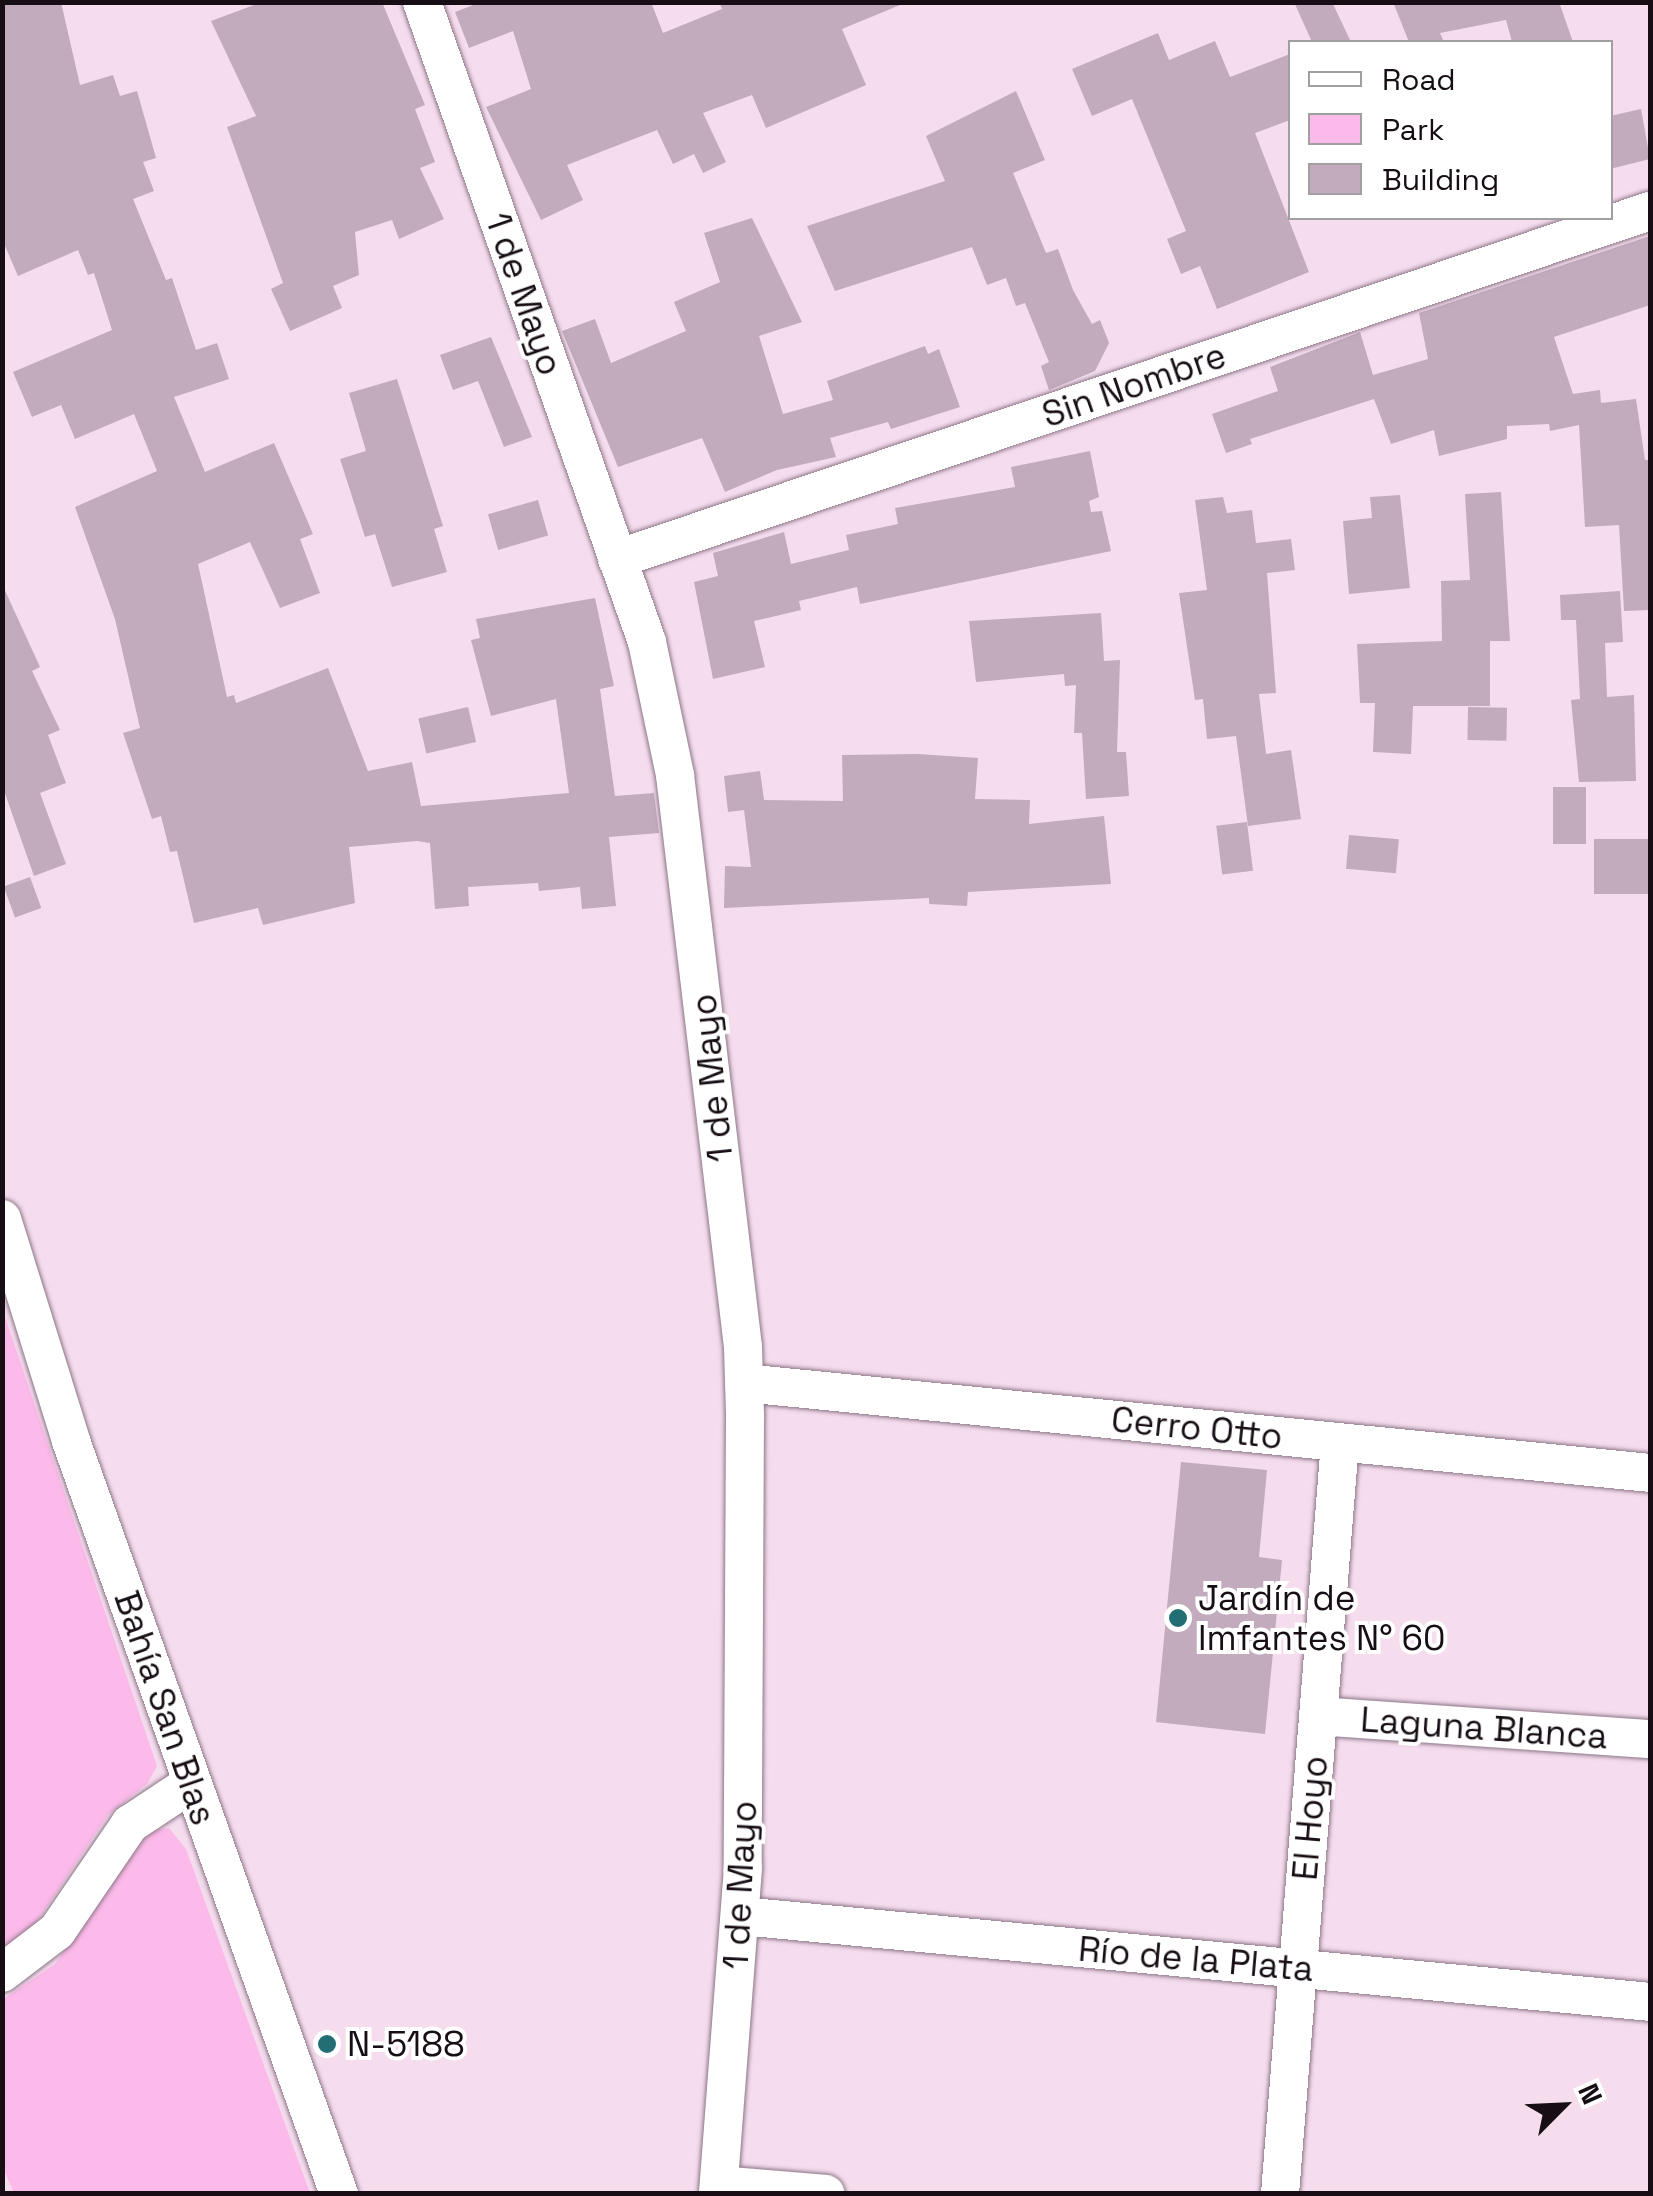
<!DOCTYPE html>
<html>
<head>
<meta charset="utf-8">
<style>
  body { margin:0 }
  #map { position:relative; width:1653px; height:2196px; overflow:hidden; background:#f5ddee; font-family:"Space Grotesk",sans-serif }
  div>[style] { position:absolute }
  .green>* { inset:0; background:#fbbaea }
  .building>* { inset:0; background:#c2abbc; transform-origin:0 0 }
  .roads { filter:drop-shadow(0 0 2px #8c7686) drop-shadow(0 0 2px #8c7686) }
  .minor>* { height:38px; margin:-19px; padding:0 19px; transform-origin:19px; border-radius:19px; background:#fff }
  .dots>* { width:28px; height:28px; translate:-50% -50%; box-sizing:border-box; border:5px solid #fff; border-radius:50% }
  span { translate:-50% -50%; white-space:nowrap; text-align:center; line-height:1.15; -webkit-text-stroke:8px #fff; paint-order:stroke }
  .street-label { font-size:35px; color:#160e14 }
  .poi-label { font-size:35px; color:#160e14 }
  .left { translate:0 -50%; text-align:left }
  .frame { position:absolute; inset:0; border:5px solid #160e14; pointer-events:none }
  .legend { position:absolute; left:1288px; top:40px; width:325px; height:180px; box-sizing:border-box; background:#fff; border:2px solid #a29fa1; margin:0; padding:12px 18px; list-style:none; font-size:30px; color:#160e14 }
  .legend li { display:flex; align-items:center; gap:20px; height:50px }
  .legend b { width:50px; border:2px solid #a29fa1 }
  .north { position:absolute; left:1513px; top:2056px; width:100px; height:100px; -webkit-text-stroke:8px #fff; paint-order:stroke; rotate:66deg; font-size:28px; font-weight:700; line-height:40px; text-align:center; color:#160e14 }
  .north::after { content:''; display:block; margin:auto; width:35px; height:45px; background:#160e14; clip-path:polygon(50% 0,100% 100%,50% 72%,0 100%) }
</style>
</head>
<body>
<div id="map">
  <div class="green">
    <div style="clip-path:polygon(2px 1308px,157px 1766px,147px 1784px,108px 1815px,34px 1926px,2px 1950px)"></div>
    <div style="clip-path:polygon(169px 1828px,186px 1849px,310px 2193px,14px 2193px,3px 2168px,2px 2000px,55px 1964px,137px 1845px,155px 1830px)"></div>
  </div>
  <div class="building">
    <div style="clip-path:polygon(2px 2px,61px 2px,80px 85px,113px 75px,120px 96px,137px 91px,156px 158px,143px 162px,154px 191px,133px 199px,166px 280px,172px 278px,196px 350px,217px 343px,229px 379px,174px 397px,205px 472px,274px 443px,313px 534px,300px 539px,320px 593px,280px 608px,250px 542px,198px 564px,227px 697px,234px 695px,236px 703px,328px 668px,368px 771px,412px 762px,421px 806px,569px 793px,556px 699px,491px 716px,471px 640px,480px 638px,476px 619px,595px 598px,614px 686px,600px 689px,615px 796px,654px 793px,659px 833px,609px 837px,616px 906px,582px 909px,580px 887px,539px 891px,538px 883px,468px 887px,469px 906px,435px 909px,430px 843px,417px 841px,349px 847px,355px 903px,263px 925px,258px 908px,194px 923px,177px 851px,170px 852px,161px 816px,152px 819px,123px 733px,140px 728px,115px 619px,75px 507px,157px 471px,134px 414px,75px 439px,61px 405px,32px 417px,13px 372px,112px 330px,94px 273px,88px 275px,78px 250px,18px 276px,2px 239px)"></div>
    <div style="clip-path:polygon(262px 2px,382px 2px,425px 105px,415px 109px,435px 162px,420px 168px,444px 219px,399px 239px,392px 220px,355px 232px,359px 275px,333px 286px,342px 308px,290px 331px,271px 289px,283px 283px,227px 127px,256px 116px,211px 21px)"></div>
    <div style="clip-path:polygon(481px 2px,651px 2px,663px 33px,722px 9px,719px 2px,905px 3px,842px 29px,866px 85px,766px 128px,752px 95px,703px 113px,726px 162px,703px 173px,694px 154px,673px 164px,657px 130px,567px 165px,583px 200px,541px 220px,486px 107px,531px 89px,513px 31px,469px 48px,455px 12px)"></div>
    <div style="clip-path:polygon(1294px 2px,1332px 2px,1351px 42px,1312px 42px)"></div>
    <div style="clip-path:polygon(1393px 2px,1559px 2px,1573px 42px,1512px 42px,1506px 20px,1440px 33px,1444px 42px,1409px 42px)"></div>
    <div style="clip-path:polygon(1158px 33px,1169px 60px,1215px 41px,1230px 77px,1290px 54px,1290px 120px,1255px 133px,1309px 272px,1217px 309px,1200px 266px,1181px 274px,1167px 239px,1186px 231px,1132px 99px,1092px 116px,1072px 69px)"></div>
    <div style="clip-path:polygon(1016px 91px,1045px 160px,1013px 173px,1046px 253px,1058px 249px,1073px 290px,1092px 324px,1100px 320px,1109px 343px,1095px 371px,1049px 390px,1041px 366px,1049px 362px,1025px 303px,1016px 306px,1006px 278px,987px 285px,972px 247px,835px 291px,807px 226px,945px 181px,926px 136px)"></div>
    <div style="clip-path:polygon(1641px 109px,1650px 159px,1610px 169px,1610px 116px)"></div>
    <div style="clip-path:polygon(752px 218px,802px 322px,759px 336px,783px 414px,833px 400px,827px 381px,925px 346px,928px 354px,939px 349px,960px 407px,891px 429px,888px 422px,830px 438px,836px 457px,777px 470px,725px 492px,702px 438px,618px 467px,562px 331px,595px 319px,611px 363px,686px 331px,674px 302px,720px 282px,704px 233px)"></div>
    <div style="clip-path:polygon(1650px 236px,1650px 305px,1554px 337px,1573px 394px,1600px 390px,1601px 403px,1636px 399px,1645px 460px,1650px 460px,1650px 610px,1624px 611px,1619px 525px,1585px 527px,1579px 425px,1550px 431px,1549px 424px,1507px 426px,1507px 439px,1439px 456px,1434px 430px,1391px 444px,1374px 399px,1250px 439px,1252px 444px,1226px 453px,1212px 414px,1278px 391px,1270px 367px,1360px 332px,1373px 375px,1428px 359px,1419px 313px)"></div>
    <div style="clip-path:polygon(491px 337px,532px 437px,504px 447px,478px 381px,453px 390px,440px 355px)"></div>
    <div style="clip-path:polygon(397px 379px,443px 526px,434px 529px,447px 572px,392px 587px,375px 534px,365px 537px,340px 459px,366px 451px,349px 393px)"></div>
    <div style="clip-path:polygon(1090px 451px,1099px 497px,1089px 501px,1091px 512px,1102px 511px,1111px 551px,860px 604px,857px 587px,799px 601px,801px 610px,754px 621px,765px 667px,713px 679px,694px 582px,718px 576px,713px 553px,784px 532px,791px 564px,849px 550px,846px 535px,898px 524px,895px 508px,1015px 487px,1011px 467px)"></div>
    <div style="clip-path:polygon(1501px 492px,1510px 641px,1490px 641px,1490px 706px,1413px 706px,1411px 754px,1373px 752px,1375px 703px,1360px 703px,1357px 644px,1442px 641px,1441px 581px,1470px 580px,1465px 494px)"></div>
    <div style="clip-path:polygon(1400px 495px,1410px 588px,1349px 594px,1343px 521px,1372px 518px,1370px 497px)"></div>
    <div style="clip-path:polygon(1223px 497px,1227px 513px,1252px 510px,1256px 543px,1291px 539px,1295px 570px,1267px 573px,1276px 693px,1259px 694px,1266px 754px,1291px 750px,1301px 819px,1248px 826px,1236px 736px,1207px 739px,1203px 699px,1195px 700px,1179px 593px,1207px 590px,1195px 500px)"></div>
    <div style="left:538px;top:500px;width:37px;height:52px;rotate:74deg"></div>
    <div style="clip-path:polygon(2px 584px,40px 667px,32px 671px,60px 730px,48px 735px,66px 783px,40px 793px,66px 864px,34px 876px,2px 785px)"></div>
    <div style="clip-path:polygon(1620px 591px,1623px 642px,1605px 643px,1607px 697px,1634px 695px,1636px 781px,1579px 782px,1571px 700px,1580px 699px,1576px 620px,1561px 620px,1560px 595px)"></div>
    <div style="clip-path:polygon(1101px 613px,1104px 661px,1120px 660px,1117px 752px,1126px 752px,1129px 796px,1086px 799px,1082px 733px,1074px 733px,1076px 685px,1065px 686px,1064px 674px,976px 682px,969px 621px)"></div>
    <div style="left:468px;top:707px;width:36px;height:51px;rotate:77deg"></div>
    <div style="left:1468px;top:707px;width:39px;height:33px;rotate:1deg"></div>
    <div style="clip-path:polygon(918px 754px,978px 758px,975px 799px,1030px 800px,1029px 824px,1104px 816px,1111px 884px,968px 892px,967px 906px,929px 904px,929px 898px,724px 908px,725px 866px,751px 867px,744px 810px,728px 812px,724px 776px,760px 771px,764px 800px,843px 801px,842px 755px)"></div>
    <div style="left:1553px;top:787px;width:33px;height:57px"></div>
    <div style="left:1247px;top:822px;width:49px;height:31px;rotate:83deg"></div>
    <div style="left:1349px;top:835px;width:50px;height:34px;rotate:5deg"></div>
    <div style="left:1650px;top:839px;width:55px;height:56px;rotate:90deg"></div>
    <div style="left:30px;top:877px;width:33px;height:28px;rotate:70deg"></div>
    <div style="clip-path:polygon(1181px 1462px,1267px 1470px,1259px 1557px,1282px 1560px,1265px 1734px,1156px 1722px)"></div>
  </div>
  <div class="roads">
    <div class="minor">
      <div style="left:422px;top:2px;width:678px;rotate:70.63deg"></div>
      <div style="left:647px;top:642px;width:136px;rotate:78.1deg"></div>
      <div style="left:675px;top:775px;width:576px;rotate:83.22deg"></div>
      <div style="left:743px;top:1347px;width:69px;rotate:88.3deg"></div>
      <div style="left:745px;top:1416px;width:452px;rotate:90.3deg"></div>
      <div style="left:743px;top:1868px;width:327px;rotate:94.4deg"></div>
      <div style="left:617px;top:559px;width:1090px;rotate:-18.62deg"></div>
      <div style="left:2px;top:1219px;width:232px;rotate:72.7deg"></div>
      <div style="left:71px;top:1441px;width:799px;rotate:70.41deg"></div>
      <div style="left:744px;top:1383px;width:910px;rotate:5.67deg"></div>
      <div style="left:1318px;top:1716px;width:333px;rotate:4deg"></div>
      <div style="left:741px;top:1916px;width:913px;rotate:5.4deg"></div>
      <div style="left:2px;top:1973px;width:69px;rotate:-37.4deg"></div>
      <div style="left:57px;top:1931px;width:130px;rotate:-55.7deg"></div>
      <div style="left:130px;top:1824px;width:74px;rotate:-33.5deg"></div>
      <div style="left:719px;top:2185px;width:107px;rotate:4.8deg"></div>
      <div style="left:1280px;top:2194px;width:754px;rotate:-85.44deg"></div>
    </div>
  </div>
  <div class="dots">
    <div style="left:1178px;top:1618px;background:#236e73"></div>
    <div style="left:327px;top:2044px;background:#236e73"></div>
  </div>
  <div class="street-label">
    <span style="left:524px;top:294px;rotate:71deg">1 de Mayo</span>
    <span style="left:1134px;top:385px;rotate:-19deg">Sin Nombre</span>
    <span style="left:712px;top:1078px;rotate:-96deg">1 de Mayo</span>
    <span style="left:1197px;top:1428px;rotate:6deg">Cerro Otto</span>
    <span style="left:165px;top:1708px;rotate:71deg">Bahía San Blas</span>
    <span style="left:1484px;top:1728px;rotate:4deg">Laguna Blanca</span>
    <span style="left:1310px;top:1818px;rotate:-85deg">El Hoyo</span>
    <span style="left:740px;top:1885px;rotate:-87deg">1 de Mayo</span>
    <span style="left:1196px;top:1959px;rotate:5deg">Río de la Plata</span>
  </div>
  <div class="poi-label">
    <span class="left" style="left:1198px;top:1618px">Jardín de<br>Imfantes N° 60</span>
    <span class="left" style="left:347px;top:2044px">N-5188</span>
  </div>
  <div class="frame"></div>
  <ul class="legend">
  <li><b style="height:12px;background:#fff"></b>Road</li>
  <li><b style="height:28px;background:#fbbaea"></b>Park</li>
  <li><b style="height:28px;background:#c2abbc"></b>Building</li>
  </ul>
  <div class="north">N</div>
</div>
</body>
</html>
